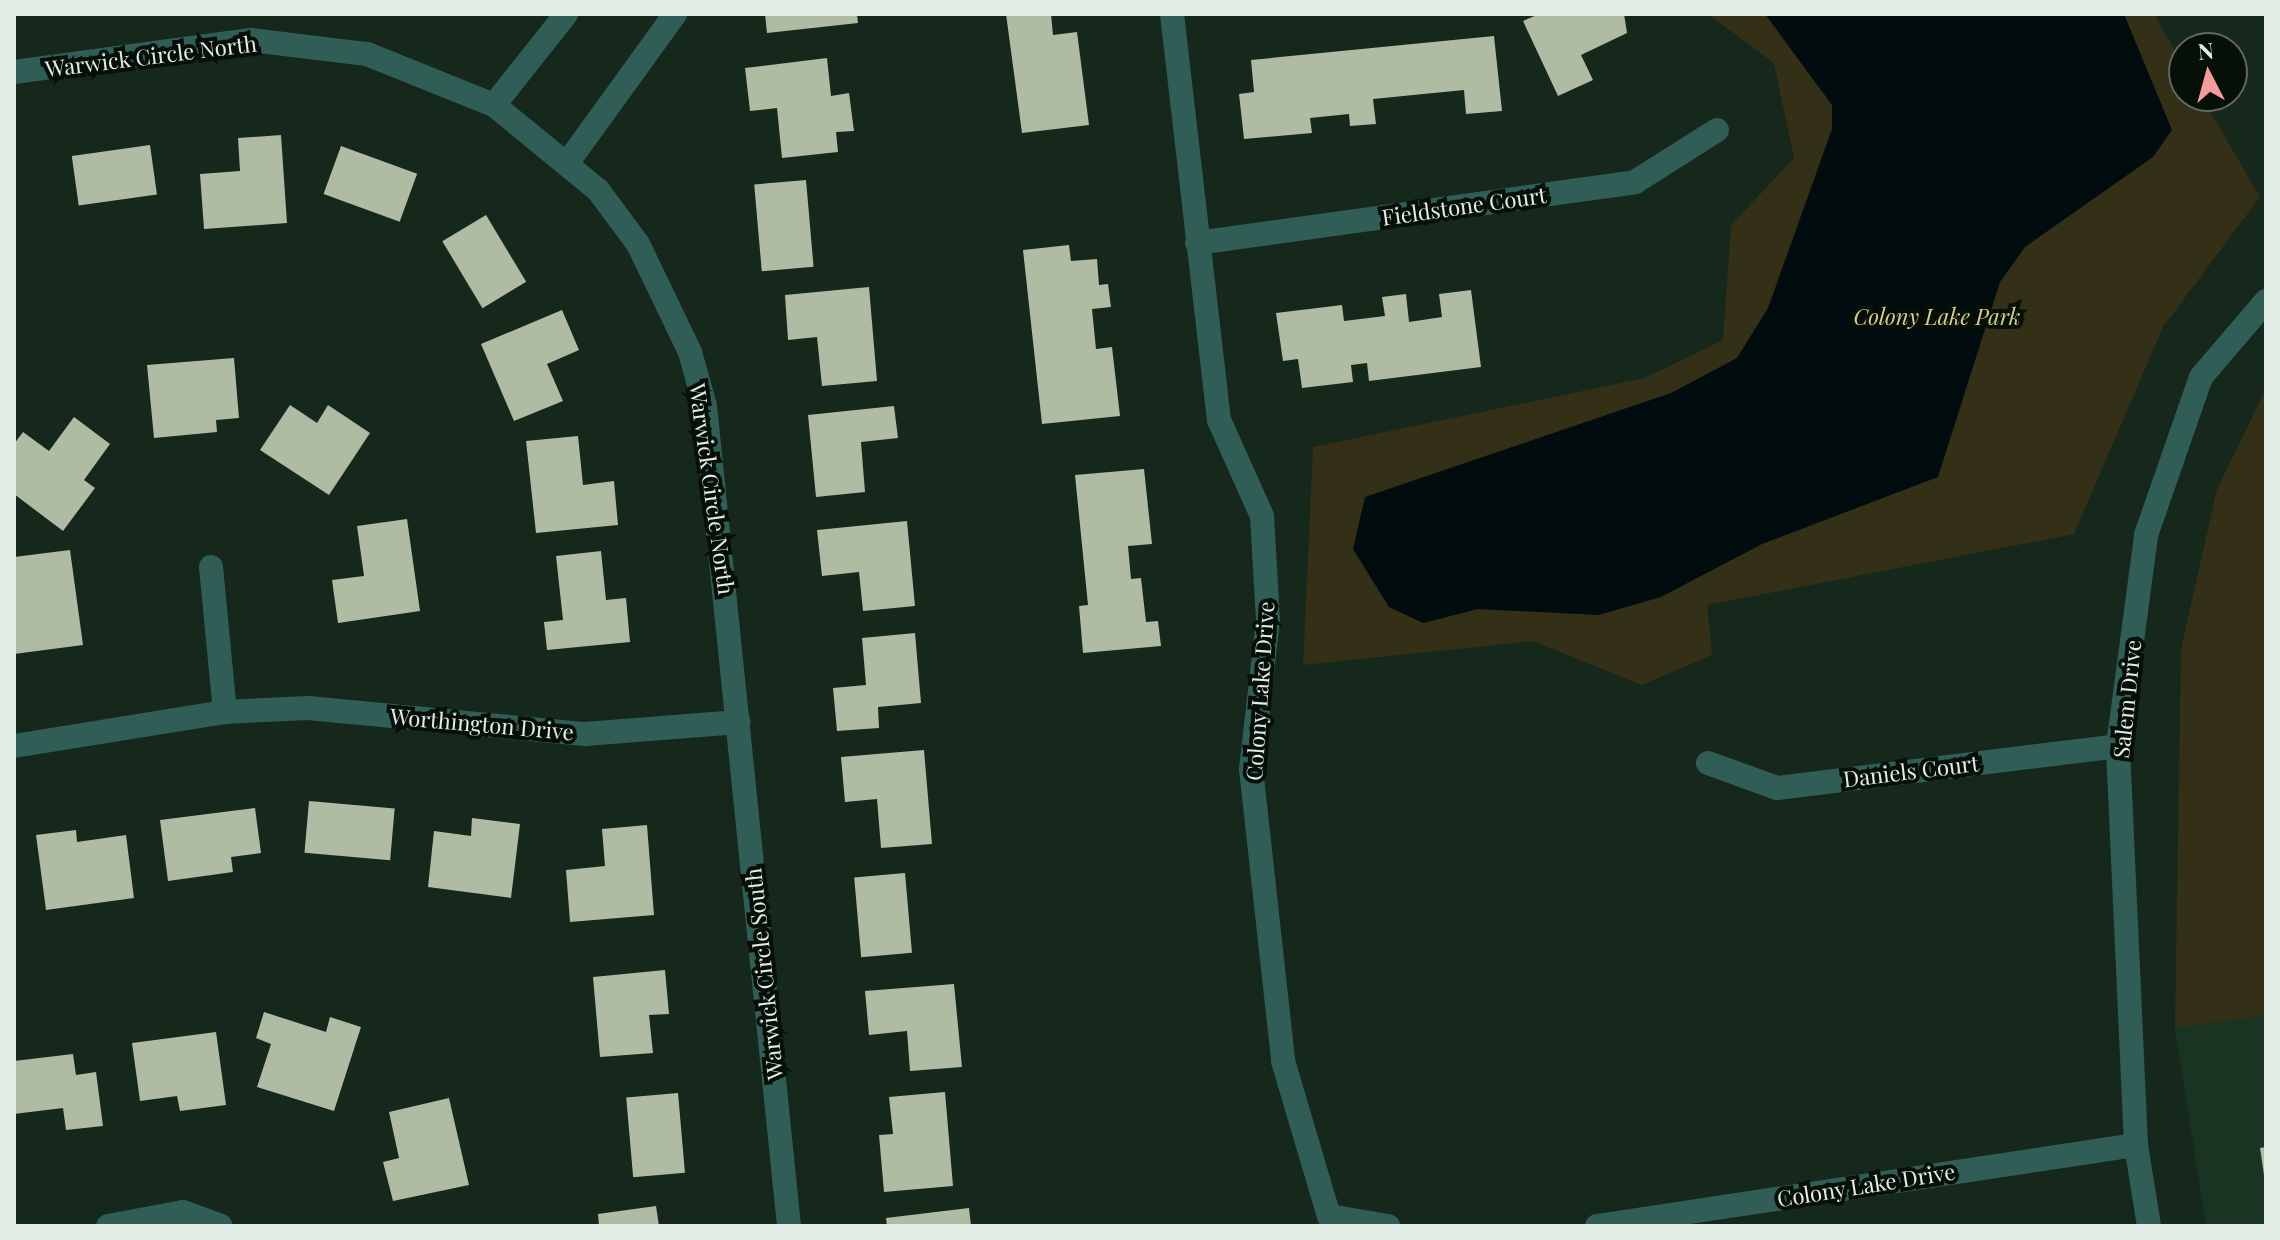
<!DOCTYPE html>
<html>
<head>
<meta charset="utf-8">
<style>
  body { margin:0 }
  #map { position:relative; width:2280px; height:1240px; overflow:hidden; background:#15281b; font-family:"Playfair Display",serif }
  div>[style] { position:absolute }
  .built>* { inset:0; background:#1a3423 }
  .green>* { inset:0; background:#343017 }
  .water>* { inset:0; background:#010c0e }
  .building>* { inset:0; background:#b0bba3; transform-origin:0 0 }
  .minor>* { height:24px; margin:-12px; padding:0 12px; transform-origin:12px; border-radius:12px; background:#305e56 }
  span { translate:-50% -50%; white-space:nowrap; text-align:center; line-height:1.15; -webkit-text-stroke:8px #070f09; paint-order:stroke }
  .street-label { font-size:22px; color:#e1ede5 }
  .park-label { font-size:22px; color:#d9ce8b; font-style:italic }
  .frame { position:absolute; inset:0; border:16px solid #e1ede5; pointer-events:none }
  .north { position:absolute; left:2168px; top:32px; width:80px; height:80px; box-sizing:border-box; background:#070f09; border:2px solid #5e6861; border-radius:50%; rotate:354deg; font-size:22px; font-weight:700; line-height:32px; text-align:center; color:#e1ede5 }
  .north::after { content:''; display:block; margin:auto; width:28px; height:36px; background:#f59b9c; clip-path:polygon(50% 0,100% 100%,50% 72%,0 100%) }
</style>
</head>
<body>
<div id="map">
  <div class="built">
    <div style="clip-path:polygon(2266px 1016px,2266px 1226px,2206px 1226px,2175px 1028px)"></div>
  </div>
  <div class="green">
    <div style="clip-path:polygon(1708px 14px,2154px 14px,2184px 66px,2184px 96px,2201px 96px,2260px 197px,2163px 327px,2074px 534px,1707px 605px,1712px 655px,1642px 685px,1533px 641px,1303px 665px,1313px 447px,1645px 378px,1723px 340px,1731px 225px,1794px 158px,1774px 63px)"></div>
    <div style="clip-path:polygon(2266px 389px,2266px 1016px,2175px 1028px,2181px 649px,2217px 489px)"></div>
  </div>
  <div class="water">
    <div style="clip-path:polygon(1765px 14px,2124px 14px,2172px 130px,2153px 157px,2025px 247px,2000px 282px,1938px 477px,1762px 544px,1661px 597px,1599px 615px,1478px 609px,1423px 623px,1389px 607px,1353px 549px,1365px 497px,1671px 393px,1737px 358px,1768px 308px,1832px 129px,1832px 105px)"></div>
  </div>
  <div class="building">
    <div style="clip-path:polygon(765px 14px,857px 14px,858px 23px,767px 33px)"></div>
    <div style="clip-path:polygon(1006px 14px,1051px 14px,1053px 35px,1077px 32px,1089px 125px,1022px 133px)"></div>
    <div style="clip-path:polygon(1539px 14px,1624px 14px,1627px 33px,1581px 55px,1593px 80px,1558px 96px,1523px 21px)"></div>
    <div style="clip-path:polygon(1494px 36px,1502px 111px,1466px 114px,1464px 90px,1373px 99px,1376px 124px,1350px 126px,1349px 114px,1310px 118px,1312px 133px,1244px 139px,1239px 94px,1254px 92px,1251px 60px)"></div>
    <div style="clip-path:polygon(827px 58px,831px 96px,849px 93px,854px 131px,836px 132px,838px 152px,782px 158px,777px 108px,750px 111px,745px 68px)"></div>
    <div style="clip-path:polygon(281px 135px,287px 223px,204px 229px,200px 174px,240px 171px,238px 138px)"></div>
    <div style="left:150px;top:145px;width:50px;height:79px;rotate:82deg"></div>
    <div style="left:341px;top:146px;width:81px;height:51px;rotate:20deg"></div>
    <div style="left:806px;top:180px;width:87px;height:52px;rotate:85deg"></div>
    <div style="left:486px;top:215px;width:78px;height:51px;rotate:59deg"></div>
    <div style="clip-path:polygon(1069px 245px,1071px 261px,1097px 259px,1099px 285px,1108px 284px,1111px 307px,1092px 309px,1096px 349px,1112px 347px,1120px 416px,1042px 424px,1023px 250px)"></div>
    <div style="clip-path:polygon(869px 287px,877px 381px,822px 386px,817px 337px,788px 340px,785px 295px)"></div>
    <div style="clip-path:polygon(1471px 290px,1481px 367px,1369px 381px,1367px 363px,1351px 365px,1353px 382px,1302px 388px,1298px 359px,1283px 361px,1276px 313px,1342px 305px,1344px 321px,1385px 316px,1382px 297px,1406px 294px,1409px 322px,1442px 317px,1439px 294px)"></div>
    <div style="clip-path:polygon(562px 310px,579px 350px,547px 364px,563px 401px,514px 421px,481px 344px)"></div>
    <div style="clip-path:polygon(234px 358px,239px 418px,216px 420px,217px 432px,154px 438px,147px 365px)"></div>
    <div style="clip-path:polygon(290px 405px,317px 423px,328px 405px,370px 433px,329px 495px,260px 450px)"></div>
    <div style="clip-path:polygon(894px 406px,898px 438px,861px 442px,865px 492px,816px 497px,808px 415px)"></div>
    <div style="clip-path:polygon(74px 417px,110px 444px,84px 480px,95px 488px,63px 531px,14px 494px,14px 444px,23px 432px,49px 451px)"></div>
    <div style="clip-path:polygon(578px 436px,583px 485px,614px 481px,618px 525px,536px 533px,526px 441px)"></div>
    <div style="clip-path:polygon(1144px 469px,1152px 544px,1128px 546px,1131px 579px,1141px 578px,1146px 622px,1158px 621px,1161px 646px,1083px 653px,1079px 606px,1088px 605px,1075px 475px)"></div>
    <div style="clip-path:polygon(407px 519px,420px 611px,338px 623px,332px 580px,364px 576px,357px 526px)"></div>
    <div style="clip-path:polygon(907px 521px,915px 606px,863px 611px,859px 572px,822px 576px,817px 530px)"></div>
    <div style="clip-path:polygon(70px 550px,83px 645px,14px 654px,14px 557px)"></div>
    <div style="clip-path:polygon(601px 551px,606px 600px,626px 598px,630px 642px,547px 650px,544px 622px,563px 620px,556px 556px)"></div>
    <div style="clip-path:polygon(915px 633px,921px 703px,878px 707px,879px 728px,837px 731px,833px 688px,866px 685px,862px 638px)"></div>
    <div style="clip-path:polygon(924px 750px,932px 844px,881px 848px,877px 799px,845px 802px,841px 757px)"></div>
    <div style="left:309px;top:801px;width:86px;height:52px;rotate:5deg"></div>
    <div style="clip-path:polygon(255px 808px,261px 853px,231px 857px,233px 872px,168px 881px,160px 820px)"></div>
    <div style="clip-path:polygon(472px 818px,520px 824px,511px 898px,428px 887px,434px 831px,471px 836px)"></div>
    <div style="clip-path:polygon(647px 825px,654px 915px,570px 922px,566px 870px,605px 866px,602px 829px)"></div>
    <div style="clip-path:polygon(76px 830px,77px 842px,126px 835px,134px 898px,46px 910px,36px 835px)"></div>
    <div style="left:905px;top:873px;width:80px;height:51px;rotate:85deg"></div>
    <div style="clip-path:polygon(665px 970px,669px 1014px,649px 1015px,653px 1053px,600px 1057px,593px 977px)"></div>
    <div style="clip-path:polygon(954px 984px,962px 1067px,910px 1071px,907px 1031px,869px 1035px,865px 991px)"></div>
    <div style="clip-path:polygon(264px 1012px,326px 1032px,330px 1017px,361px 1027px,334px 1111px,257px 1087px,271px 1044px,256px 1038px)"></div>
    <div style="clip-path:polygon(216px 1032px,226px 1105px,180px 1111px,177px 1096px,140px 1101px,132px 1043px)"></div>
    <div style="clip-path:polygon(73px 1054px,76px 1075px,96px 1072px,103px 1126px,66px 1130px,63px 1108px,14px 1114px,14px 1061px)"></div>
    <div style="clip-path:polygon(945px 1092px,953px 1186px,884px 1192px,879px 1135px,893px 1134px,889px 1097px)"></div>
    <div style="left:678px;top:1093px;width:80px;height:52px;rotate:85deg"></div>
    <div style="clip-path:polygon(449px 1098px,469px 1185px,393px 1201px,383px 1162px,399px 1158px,389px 1112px)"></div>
    <div style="clip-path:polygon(2266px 1147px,2266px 1175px,2264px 1175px,2260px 1148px)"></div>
    <div style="clip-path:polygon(656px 1206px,659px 1226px,599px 1226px,598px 1214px)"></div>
    <div style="clip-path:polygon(969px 1208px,971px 1226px,887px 1226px,886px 1218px)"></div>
  </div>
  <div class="minor">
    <div style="left:1172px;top:14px;width:409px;rotate:83.4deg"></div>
    <div style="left:1219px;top:420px;width:105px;rotate:65.9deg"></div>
    <div style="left:1262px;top:516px;width:104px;rotate:86.7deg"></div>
    <div style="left:1268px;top:620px;width:150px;rotate:96.5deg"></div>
    <div style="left:1251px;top:769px;width:294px;rotate:83.7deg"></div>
    <div style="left:1283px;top:1061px;width:162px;rotate:73.5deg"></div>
    <div style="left:1329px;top:1216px;width:60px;rotate:9.6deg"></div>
    <div style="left:14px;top:72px;width:239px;rotate:-7.7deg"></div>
    <div style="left:251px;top:40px;width:117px;rotate:6.9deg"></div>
    <div style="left:367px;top:54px;width:137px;rotate:21.9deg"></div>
    <div style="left:494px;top:105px;width:134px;rotate:39.3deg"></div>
    <div style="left:598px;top:190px;width:67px;rotate:53.5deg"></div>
    <div style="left:638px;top:244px;width:120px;rotate:64.3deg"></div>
    <div style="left:690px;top:352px;width:56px;rotate:74.5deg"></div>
    <div style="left:705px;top:406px;width:824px;rotate:84.15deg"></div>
    <div style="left:494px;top:105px;width:116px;rotate:-51.6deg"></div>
    <div style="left:568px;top:162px;width:183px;rotate:-54.1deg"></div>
    <div style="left:1197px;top:243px;width:442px;rotate:-7.9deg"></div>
    <div style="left:1635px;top:182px;width:97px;rotate:-32.4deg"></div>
    <div style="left:211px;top:567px;width:146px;rotate:84.5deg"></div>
    <div style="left:14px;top:746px;width:214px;rotate:-9.2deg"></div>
    <div style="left:225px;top:712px;width:83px;rotate:-2.8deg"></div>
    <div style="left:308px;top:708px;width:278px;rotate:5.4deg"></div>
    <div style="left:585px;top:734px;width:154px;rotate:-4.5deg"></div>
    <div style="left:1708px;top:763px;width:73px;rotate:19.9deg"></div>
    <div style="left:1777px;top:788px;width:344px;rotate:-7deg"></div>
    <div style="left:108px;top:1226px;width:76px;rotate:-10.6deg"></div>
    <div style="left:183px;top:1212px;width:40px;rotate:20.2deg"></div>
    <div style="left:1597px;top:1226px;width:545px;rotate:-8.55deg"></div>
    <div style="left:2149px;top:1226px;width:82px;rotate:-99.1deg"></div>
    <div style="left:2136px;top:1145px;width:399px;rotate:-92.6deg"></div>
    <div style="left:2118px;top:746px;width:213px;rotate:-82.4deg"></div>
    <div style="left:2146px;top:535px;width:167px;rotate:-70.8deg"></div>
    <div style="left:2201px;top:377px;width:100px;rotate:-49.5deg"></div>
  </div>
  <div class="street-label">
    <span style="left:151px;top:56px;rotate:-7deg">Warwick Circle North</span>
    <span style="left:1464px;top:206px;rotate:-8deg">Fieldstone Court</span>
    <span style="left:712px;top:489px;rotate:82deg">Warwick Circle North</span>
    <span style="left:1260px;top:691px;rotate:-86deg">Colony Lake Drive</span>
    <span style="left:2127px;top:699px;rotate:-84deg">Salem Drive</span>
    <span style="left:482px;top:724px;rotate:5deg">Worthington Drive</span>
    <span style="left:1911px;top:771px;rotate:-7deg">Daniels Court</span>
    <span style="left:764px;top:974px;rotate:-96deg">Warwick Circle South</span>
    <span style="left:1866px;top:1185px;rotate:-9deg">Colony Lake Drive</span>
  </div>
  <div class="park-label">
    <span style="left:1937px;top:317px">Colony Lake Park</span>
  </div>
  <div class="frame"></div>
  <div class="north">N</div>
</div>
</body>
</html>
